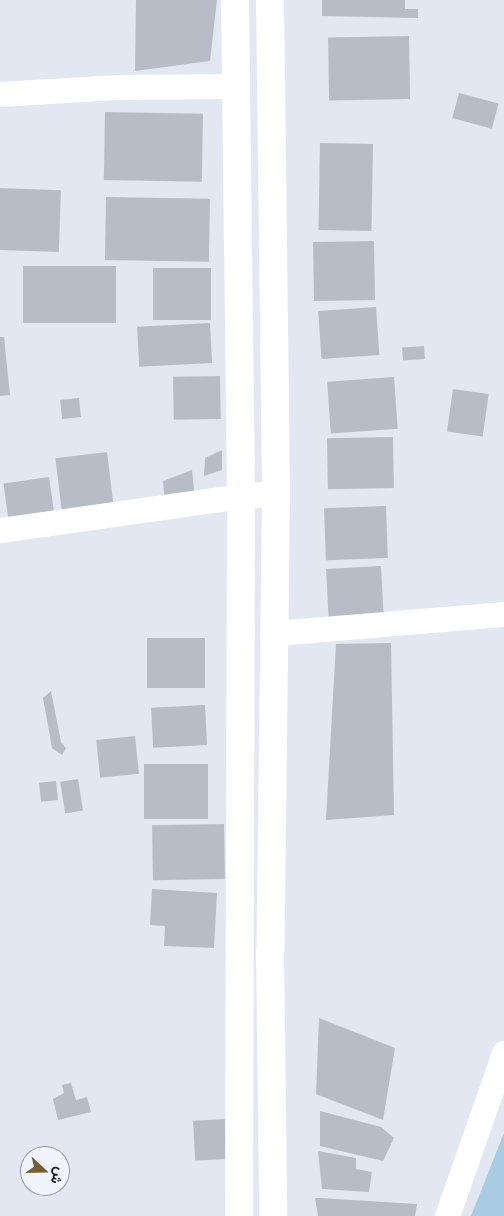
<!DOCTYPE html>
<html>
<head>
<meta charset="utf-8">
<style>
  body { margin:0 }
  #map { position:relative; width:504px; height:1216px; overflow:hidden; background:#e3e7f2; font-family:Roboto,Vazirmatn,sans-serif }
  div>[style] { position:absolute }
  .water>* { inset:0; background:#a8cce2 }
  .building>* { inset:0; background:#b8bcc7; transform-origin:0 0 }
  .minor>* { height:25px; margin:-12.5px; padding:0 12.5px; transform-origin:12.5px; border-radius:12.5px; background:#fff }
  .secondary>* { height:28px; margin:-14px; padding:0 14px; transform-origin:14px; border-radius:14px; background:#fff }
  span { translate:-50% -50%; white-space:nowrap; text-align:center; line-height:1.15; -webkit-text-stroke:4px #f1f4fd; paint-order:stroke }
  .north { position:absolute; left:20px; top:1146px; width:50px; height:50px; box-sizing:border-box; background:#f1f4fd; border:1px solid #999ba2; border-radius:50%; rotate:111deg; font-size:14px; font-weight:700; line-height:20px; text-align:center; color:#15161a }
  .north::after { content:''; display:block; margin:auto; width:18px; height:22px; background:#765f2f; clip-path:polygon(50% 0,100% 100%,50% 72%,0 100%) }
</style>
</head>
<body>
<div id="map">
  <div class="water">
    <div style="clip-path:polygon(504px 1133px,504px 1216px,471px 1216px)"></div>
  </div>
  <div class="building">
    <div style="clip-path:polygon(136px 0,217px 0,210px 61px,135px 71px)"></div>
    <div style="clip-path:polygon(322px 0,405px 0,405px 9px,418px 9px,418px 18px,322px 16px)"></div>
    <div style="left:409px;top:36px;width:63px;height:81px;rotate:89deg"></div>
    <div style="left:459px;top:93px;width:41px;height:26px;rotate:15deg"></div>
    <div style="left:105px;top:112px;width:98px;height:68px;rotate:1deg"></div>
    <div style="left:320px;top:143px;width:53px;height:87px;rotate:1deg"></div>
    <div style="left:0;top:188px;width:61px;height:62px;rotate:2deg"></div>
    <div style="left:106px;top:197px;width:104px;height:63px;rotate:1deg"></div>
    <div style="left:374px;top:241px;width:59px;height:61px;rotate:89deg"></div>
    <div style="left:23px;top:266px;width:93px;height:57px"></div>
    <div style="left:211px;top:268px;width:52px;height:58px;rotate:90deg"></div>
    <div style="left:376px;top:307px;width:48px;height:58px;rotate:86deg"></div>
    <div style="left:210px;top:323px;width:40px;height:73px;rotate:87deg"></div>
    <div style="clip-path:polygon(0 337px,4px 337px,10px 395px,0 396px)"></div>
    <div style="left:424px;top:346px;width:13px;height:22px;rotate:86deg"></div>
    <div style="left:220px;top:376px;width:43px;height:47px;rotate:89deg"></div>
    <div style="left:394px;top:377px;width:52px;height:67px;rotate:86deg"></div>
    <div style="left:453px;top:389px;width:36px;height:43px;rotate:8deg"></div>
    <div style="left:79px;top:398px;width:19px;height:19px;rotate:84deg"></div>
    <div style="left:393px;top:437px;width:51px;height:66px;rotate:89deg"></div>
    <div style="clip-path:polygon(222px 450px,222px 470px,204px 476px,205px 458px)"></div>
    <div style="left:107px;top:452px;width:59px;height:52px;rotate:83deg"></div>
    <div style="clip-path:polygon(192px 470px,195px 499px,165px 502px,163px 481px)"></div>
    <div style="left:49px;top:477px;width:41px;height:46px;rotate:82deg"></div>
    <div style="left:386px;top:506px;width:52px;height:62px;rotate:88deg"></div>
    <div style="left:381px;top:566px;width:53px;height:55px;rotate:87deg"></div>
    <div style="left:147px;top:638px;width:58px;height:50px"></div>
    <div style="clip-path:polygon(391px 643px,394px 815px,326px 820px,336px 644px)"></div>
    <div style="clip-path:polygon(51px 691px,61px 742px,66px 748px,62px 755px,52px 748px,43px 698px)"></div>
    <div style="left:205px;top:705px;width:40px;height:54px;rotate:87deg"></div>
    <div style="left:135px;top:736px;width:38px;height:39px;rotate:84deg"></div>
    <div style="left:144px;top:764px;width:64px;height:55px"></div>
    <div style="left:78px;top:779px;width:32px;height:18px;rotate:81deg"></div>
    <div style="left:56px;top:781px;width:19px;height:17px;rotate:84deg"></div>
    <div style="left:224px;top:824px;width:55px;height:72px;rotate:89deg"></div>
    <div style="clip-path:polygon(152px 889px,217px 893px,214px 948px,164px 946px,165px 926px,150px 925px)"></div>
    <div style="clip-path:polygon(319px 1018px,395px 1048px,383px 1120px,316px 1094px)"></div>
    <div style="clip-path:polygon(71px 1083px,76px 1100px,87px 1097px,91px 1112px,58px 1120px,53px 1099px,64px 1093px,62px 1085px)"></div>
    <div style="clip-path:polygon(320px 1111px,381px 1127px,394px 1138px,383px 1161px,320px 1146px)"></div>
    <div style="left:225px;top:1119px;width:40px;height:32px;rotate:87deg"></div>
    <div style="clip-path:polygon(318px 1151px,356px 1158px,356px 1169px,372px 1172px,369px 1192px,322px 1189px)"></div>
    <div style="clip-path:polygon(315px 1198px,319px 1198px,417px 1204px,415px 1216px,318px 1216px)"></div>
  </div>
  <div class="minor">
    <div style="left:0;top:94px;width:117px;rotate:-3.4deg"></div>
    <div style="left:117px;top:87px;width:117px;rotate:-0.5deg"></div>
    <div style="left:0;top:530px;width:243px;rotate:-8deg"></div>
    <div style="left:241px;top:496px;width:35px;rotate:-5deg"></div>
    <div style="left:276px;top:633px;width:229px;rotate:-4.8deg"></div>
    <div style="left:447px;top:1216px;width:173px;rotate:-70.7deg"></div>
  </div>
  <div class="secondary">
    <div style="left:235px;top:0;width:496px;rotate:89.3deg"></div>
    <div style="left:241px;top:496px;width:720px;rotate:90.16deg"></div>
    <div style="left:270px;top:0;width:493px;rotate:89.3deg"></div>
    <div style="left:276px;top:493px;width:459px;rotate:90.7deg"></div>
    <div style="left:270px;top:952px;width:264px;rotate:89.3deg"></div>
  </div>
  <div class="north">ش</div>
</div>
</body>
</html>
